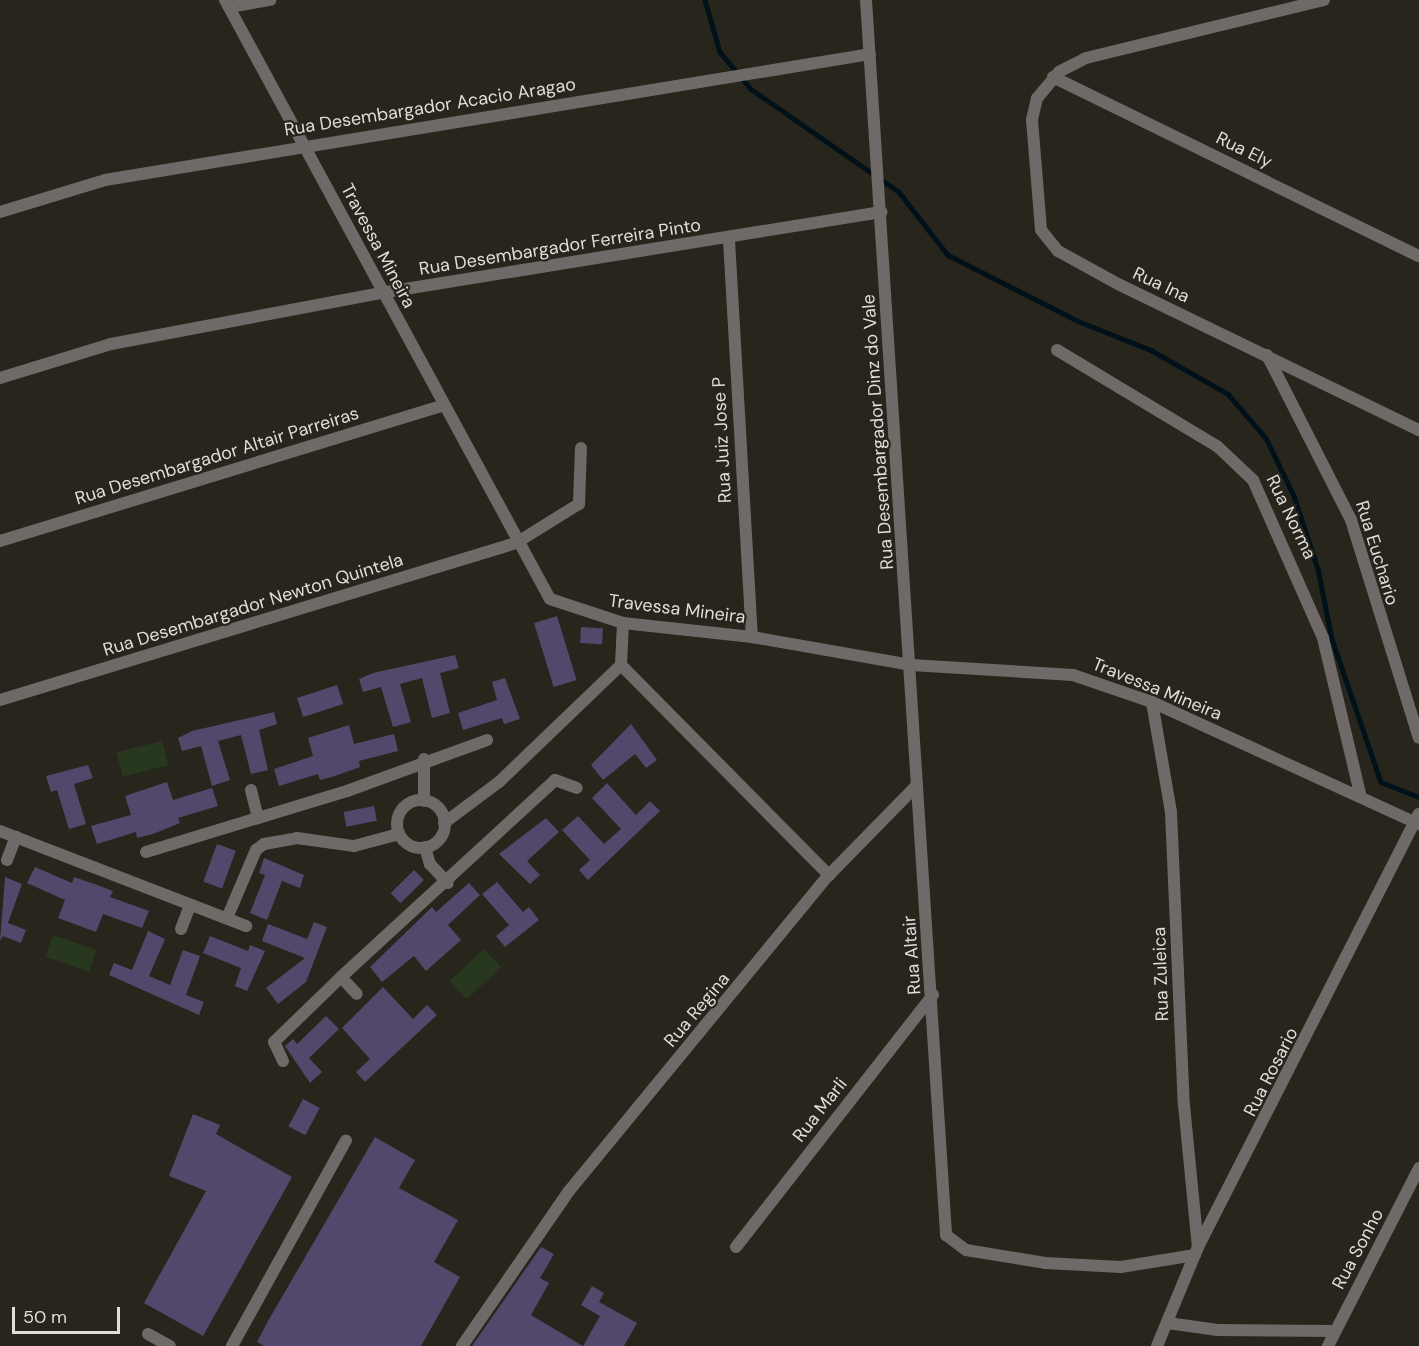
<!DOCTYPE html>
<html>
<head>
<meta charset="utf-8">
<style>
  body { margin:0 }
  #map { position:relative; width:1419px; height:1346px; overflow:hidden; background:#27251c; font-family:"DM Sans",sans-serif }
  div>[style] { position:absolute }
  .green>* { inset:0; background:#28381f; transform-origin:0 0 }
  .stream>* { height:4.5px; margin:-2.25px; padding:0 2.25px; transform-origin:2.25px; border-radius:2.25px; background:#001119 }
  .building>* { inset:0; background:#53476c; transform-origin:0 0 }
  .minor>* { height:12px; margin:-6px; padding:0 6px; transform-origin:6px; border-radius:6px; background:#6f6a68 }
  .minor>.ring { margin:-6px; padding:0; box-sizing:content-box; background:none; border:12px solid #6f6a68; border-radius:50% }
  span { translate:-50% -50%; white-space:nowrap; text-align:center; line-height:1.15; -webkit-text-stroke:4.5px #27251c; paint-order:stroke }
  .street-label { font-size:18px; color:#dfded8 }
  .scale { position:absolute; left:12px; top:1307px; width:108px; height:27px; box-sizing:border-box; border:3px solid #dfded8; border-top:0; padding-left:8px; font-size:18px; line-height:21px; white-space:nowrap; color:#dfded8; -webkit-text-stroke:4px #27251c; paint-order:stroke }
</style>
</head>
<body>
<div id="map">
  <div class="green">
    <div style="left:162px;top:741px;width:25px;height:47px;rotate:76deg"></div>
    <div style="left:53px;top:935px;width:46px;height:23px;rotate:19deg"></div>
    <div style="left:484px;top:949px;width:25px;height:47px;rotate:47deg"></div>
  </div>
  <div class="stream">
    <div style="left:705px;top:0;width:54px;rotate:73.9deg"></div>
    <div style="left:720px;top:52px;width:48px;rotate:50deg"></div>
    <div style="left:751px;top:89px;width:180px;rotate:34.8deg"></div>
    <div style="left:899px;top:192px;width:80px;rotate:52.1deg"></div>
    <div style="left:948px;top:255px;width:146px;rotate:26.9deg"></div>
    <div style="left:1078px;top:321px;width:79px;rotate:21.7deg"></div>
    <div style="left:1151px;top:350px;width:89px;rotate:29.7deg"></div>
    <div style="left:1228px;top:394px;width:58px;rotate:49.2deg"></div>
    <div style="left:1266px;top:438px;width:64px;rotate:64.2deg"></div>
    <div style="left:1294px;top:496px;width:77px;rotate:71.8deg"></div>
    <div style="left:1318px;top:569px;width:71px;rotate:78.7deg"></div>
    <div style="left:1332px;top:639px;width:151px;rotate:71.1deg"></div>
    <div style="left:1381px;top:782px;width:41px;rotate:21.5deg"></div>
  </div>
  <div class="building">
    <div style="left:557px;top:616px;width:67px;height:24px;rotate:73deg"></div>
    <div style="left:581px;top:627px;width:22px;height:16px;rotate:3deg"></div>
    <div style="clip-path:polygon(455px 655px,459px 668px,440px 673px,450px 713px,432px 718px,422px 678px,400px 684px,411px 722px,393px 727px,381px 687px,363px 692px,359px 679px,373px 673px)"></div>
    <div style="clip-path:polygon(505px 678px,520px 719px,504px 724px,502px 718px,463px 730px,458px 713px,497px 700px,492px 682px)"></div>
    <div style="left:337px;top:685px;width:20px;height:42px;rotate:72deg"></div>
    <div style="clip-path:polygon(274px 712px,277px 724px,259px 730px,268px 770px,251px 774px,241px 735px,218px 741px,230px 780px,212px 786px,201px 746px,182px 751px,178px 738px,192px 731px)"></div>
    <div style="clip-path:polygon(631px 724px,657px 760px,646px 768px,635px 754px,603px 780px,591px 765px)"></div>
    <div style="clip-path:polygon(349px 725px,354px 744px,394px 734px,398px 751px,359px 761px,360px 767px,335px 776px,320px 780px,318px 774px,279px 786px,274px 769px,313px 756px,308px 738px)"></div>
    <div style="clip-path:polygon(88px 765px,93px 778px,74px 784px,86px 824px,69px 829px,57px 790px,51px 792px,46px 776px)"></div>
    <div style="clip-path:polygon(167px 782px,173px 800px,212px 788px,218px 806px,178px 818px,180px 823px,153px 834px,137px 838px,136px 832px,97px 844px,91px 826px,131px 815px,125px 796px)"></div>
    <div style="clip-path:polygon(607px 783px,636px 815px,650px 801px,660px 811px,588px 880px,579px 870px,590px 860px,562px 830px,578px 816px,604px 844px,621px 829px,592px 798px)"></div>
    <div style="left:374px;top:806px;width:15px;height:31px;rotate:79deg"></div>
    <div style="clip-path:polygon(546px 818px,559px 832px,527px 861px,540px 875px,530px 884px,499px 854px)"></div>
    <div style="left:217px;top:844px;width:20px;height:40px;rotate:20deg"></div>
    <div style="clip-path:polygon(264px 858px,304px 875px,300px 888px,282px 881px,267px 920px,250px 913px,265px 875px,259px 873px)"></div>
    <div style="clip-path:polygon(35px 867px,72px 883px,74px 877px,97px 885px,113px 891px,110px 897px,149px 911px,142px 928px,103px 914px,96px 932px,58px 918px,65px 900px,27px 883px)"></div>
    <div style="left:414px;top:870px;width:14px;height:33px;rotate:45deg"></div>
    <div style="clip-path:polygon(5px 877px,22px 884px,8px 923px,26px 930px,21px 943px,3px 936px,0 941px)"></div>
    <div style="clip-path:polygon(497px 882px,523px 912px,529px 907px,539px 920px,505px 947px,496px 936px,509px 925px,482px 894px)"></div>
    <div style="clip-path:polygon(469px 883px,480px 895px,448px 925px,461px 940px,426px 971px,414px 956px,382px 982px,370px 967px,432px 907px,436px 912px)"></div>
    <div style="clip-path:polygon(314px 922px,327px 927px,306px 982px,278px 1004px,266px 988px,305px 958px,262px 941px,268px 924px,307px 939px)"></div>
    <div style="clip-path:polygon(148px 931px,165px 939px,149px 976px,170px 985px,183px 950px,200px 956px,186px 995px,204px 1002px,199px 1015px,109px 975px,114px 963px,132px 970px)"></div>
    <div style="clip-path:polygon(210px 936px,248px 951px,250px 945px,265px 951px,247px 991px,235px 986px,241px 968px,203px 953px)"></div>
    <div style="clip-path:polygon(383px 987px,413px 1019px,427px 1005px,437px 1015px,365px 1082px,356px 1072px,370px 1059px,342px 1028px)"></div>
    <div style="clip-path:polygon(326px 1016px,339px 1029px,309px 1058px,322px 1072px,310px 1083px,285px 1046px,293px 1039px,297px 1044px)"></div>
    <div style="left:303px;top:1099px;width:19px;height:31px;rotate:28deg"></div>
    <div style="clip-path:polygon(193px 1114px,220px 1125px,216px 1134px,292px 1177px,203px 1336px,144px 1303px,206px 1191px,169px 1176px)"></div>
    <div style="clip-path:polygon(375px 1137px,415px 1160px,399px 1188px,458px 1220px,434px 1262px,460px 1277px,421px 1346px,264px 1346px,257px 1342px,268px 1321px)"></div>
    <div style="clip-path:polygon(541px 1247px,554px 1254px,540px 1278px,549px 1283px,531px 1315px,583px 1346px,600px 1316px,581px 1305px,592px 1286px,604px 1293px,599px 1302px,637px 1323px,624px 1346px,472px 1346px)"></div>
  </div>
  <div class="minor">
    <div style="left:225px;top:0;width:681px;rotate:61.52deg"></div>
    <div style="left:550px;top:599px;width:77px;rotate:18.2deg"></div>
    <div style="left:623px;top:623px;width:130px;rotate:6.2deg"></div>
    <div style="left:752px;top:637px;width:161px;rotate:10deg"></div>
    <div style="left:911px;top:665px;width:162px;rotate:3.5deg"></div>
    <div style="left:1073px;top:675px;width:83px;rotate:18.9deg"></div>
    <div style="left:1152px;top:702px;width:294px;rotate:24.6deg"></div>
    <div style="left:866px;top:0;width:1238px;rotate:86.29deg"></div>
    <div style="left:946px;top:1235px;width:25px;rotate:37deg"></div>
    <div style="left:966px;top:1250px;width:80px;rotate:9.3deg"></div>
    <div style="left:1045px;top:1263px;width:76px;rotate:3deg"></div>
    <div style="left:1121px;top:1267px;width:75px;rotate:-9.2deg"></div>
    <div style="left:1324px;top:0;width:245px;rotate:166.3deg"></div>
    <div style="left:1086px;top:58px;width:30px;rotate:153deg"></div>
    <div style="left:1059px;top:72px;width:34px;rotate:130deg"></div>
    <div style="left:1037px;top:98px;width:23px;rotate:103deg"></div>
    <div style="left:1032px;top:120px;width:110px;rotate:85.3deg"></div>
    <div style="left:1041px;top:230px;width:27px;rotate:51deg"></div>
    <div style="left:1058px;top:251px;width:68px;rotate:28.8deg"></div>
    <div style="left:1118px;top:284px;width:335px;rotate:25.9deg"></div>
    <div style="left:229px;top:7px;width:42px;rotate:-9.7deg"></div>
    <div style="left:1053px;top:77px;width:407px;rotate:26.1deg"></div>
    <div style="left:0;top:212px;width:110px;rotate:-16.9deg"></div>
    <div style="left:105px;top:180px;width:775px;rotate:-9.35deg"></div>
    <div style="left:729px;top:240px;width:398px;rotate:86.7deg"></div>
    <div style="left:1057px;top:350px;width:187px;rotate:31deg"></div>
    <div style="left:1217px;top:446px;width:50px;rotate:43.4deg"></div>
    <div style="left:1253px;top:480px;width:173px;rotate:66.1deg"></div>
    <div style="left:1323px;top:638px;width:163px;rotate:76.6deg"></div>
    <div style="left:1267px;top:355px;width:185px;rotate:63deg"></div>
    <div style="left:1351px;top:520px;width:228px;rotate:72.7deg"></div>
    <div style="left:0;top:378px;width:116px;rotate:-17deg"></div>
    <div style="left:111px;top:344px;width:274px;rotate:-10.7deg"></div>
    <div style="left:380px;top:293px;width:508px;rotate:-9.18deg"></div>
    <div style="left:0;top:541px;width:464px;rotate:-17deg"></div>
    <div style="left:621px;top:665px;width:296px;rotate:45.3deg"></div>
    <div style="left:0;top:700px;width:539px;rotate:-16.92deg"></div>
    <div style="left:516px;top:543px;width:74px;rotate:-31.8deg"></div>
    <div style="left:579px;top:504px;width:56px;rotate:-88deg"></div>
    <div style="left:1152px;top:702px;width:112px;rotate:80.2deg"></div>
    <div style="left:1171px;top:812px;width:293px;rotate:87.5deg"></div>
    <div style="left:1184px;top:1105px;width:143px;rotate:84.4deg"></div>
    <div style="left:424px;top:759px;width:42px;rotate:90deg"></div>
    <div style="left:251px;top:790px;width:29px;rotate:76deg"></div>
    <div class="ring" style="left:397px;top:800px;width:36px;height:36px"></div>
    <div style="left:444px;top:823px;width:69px;rotate:-36.7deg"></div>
    <div style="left:499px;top:782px;width:169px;rotate:-43.8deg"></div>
    <div style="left:621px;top:665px;width:42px;rotate:-87.3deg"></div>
    <div style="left:0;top:831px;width:264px;rotate:21.1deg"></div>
    <div style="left:425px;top:847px;width:18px;rotate:74deg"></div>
    <div style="left:430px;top:864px;width:26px;rotate:47deg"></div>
    <div style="left:146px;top:852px;width:210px;rotate:-16.9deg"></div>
    <div style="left:347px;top:791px;width:149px;rotate:-20deg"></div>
    <div style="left:7px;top:860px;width:25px;rotate:-69deg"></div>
    <div style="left:227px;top:918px;width:74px;rotate:-66.9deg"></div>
    <div style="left:256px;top:850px;width:10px;rotate:-37deg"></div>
    <div style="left:264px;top:844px;width:34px;rotate:-10deg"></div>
    <div style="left:297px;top:838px;width:58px;rotate:8deg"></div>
    <div style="left:354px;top:846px;width:47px;rotate:-14.9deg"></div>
    <div style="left:181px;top:929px;width:26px;rotate:-69deg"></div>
    <div style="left:341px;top:977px;width:23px;rotate:47deg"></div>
    <div style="left:283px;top:1061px;width:21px;rotate:-115deg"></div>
    <div style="left:274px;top:1042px;width:93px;rotate:-44.1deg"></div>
    <div style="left:341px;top:977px;width:291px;rotate:-42.6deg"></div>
    <div style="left:555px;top:780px;width:23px;rotate:20deg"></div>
    <div style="left:736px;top:1247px;width:320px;rotate:-52deg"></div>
    <div style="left:1168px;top:1323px;width:50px;rotate:8deg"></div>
    <div style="left:1218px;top:1330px;width:116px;rotate:0.5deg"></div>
    <div style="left:148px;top:1334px;width:25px;rotate:29deg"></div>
    <div style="left:232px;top:1346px;width:235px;rotate:-61deg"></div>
    <div style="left:462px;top:1346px;width:188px;rotate:-55.4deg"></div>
    <div style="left:569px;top:1191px;width:409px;rotate:-50.6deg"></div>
    <div style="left:829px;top:875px;width:126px;rotate:-45.6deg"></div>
    <div style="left:1157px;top:1346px;width:107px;rotate:-67.5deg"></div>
    <div style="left:1198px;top:1247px;width:486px;rotate:-63deg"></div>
    <div style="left:1328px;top:1346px;width:200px;rotate:-62.9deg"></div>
  </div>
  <div class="street-label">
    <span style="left:430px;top:107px;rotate:-9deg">Rua Desembargador Acacio Aragao</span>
    <span style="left:1244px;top:150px;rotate:26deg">Rua Ely</span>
    <span style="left:378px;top:246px;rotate:62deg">Travessa Mineira</span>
    <span style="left:560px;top:247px;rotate:-9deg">Rua Desembargador Ferreira Pinto</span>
    <span style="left:1161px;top:285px;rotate:25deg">Rua Ina</span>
    <span style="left:878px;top:432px;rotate:-94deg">Rua Desembargador Dinz do Vale</span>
    <span style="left:722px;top:440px;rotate:-93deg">Rua Juiz Jose P</span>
    <span style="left:217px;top:456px;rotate:-17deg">Rua Desembargador Altair Parreiras</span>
    <span style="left:1291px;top:517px;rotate:64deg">Rua Norma</span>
    <span style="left:1377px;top:553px;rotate:73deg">Rua Euchario</span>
    <span style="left:253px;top:605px;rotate:-17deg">Rua Desembargador Newton Quintela</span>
    <span style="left:677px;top:609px;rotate:7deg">Travessa Mineira</span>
    <span style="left:1157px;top:689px;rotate:22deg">Travessa Mineira</span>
    <span style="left:912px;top:955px;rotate:-94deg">Rua Altair</span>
    <span style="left:1161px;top:974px;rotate:-92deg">Rua Zuleica</span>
    <span style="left:697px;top:1010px;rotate:-50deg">Rua Regina</span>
    <span style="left:1271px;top:1072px;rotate:-63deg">Rua Rosario</span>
    <span style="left:820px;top:1110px;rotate:-52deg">Rua Marli</span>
    <span style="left:1358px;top:1249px;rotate:-62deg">Rua Sonho</span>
  </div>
  <div class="scale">50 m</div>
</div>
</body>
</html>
